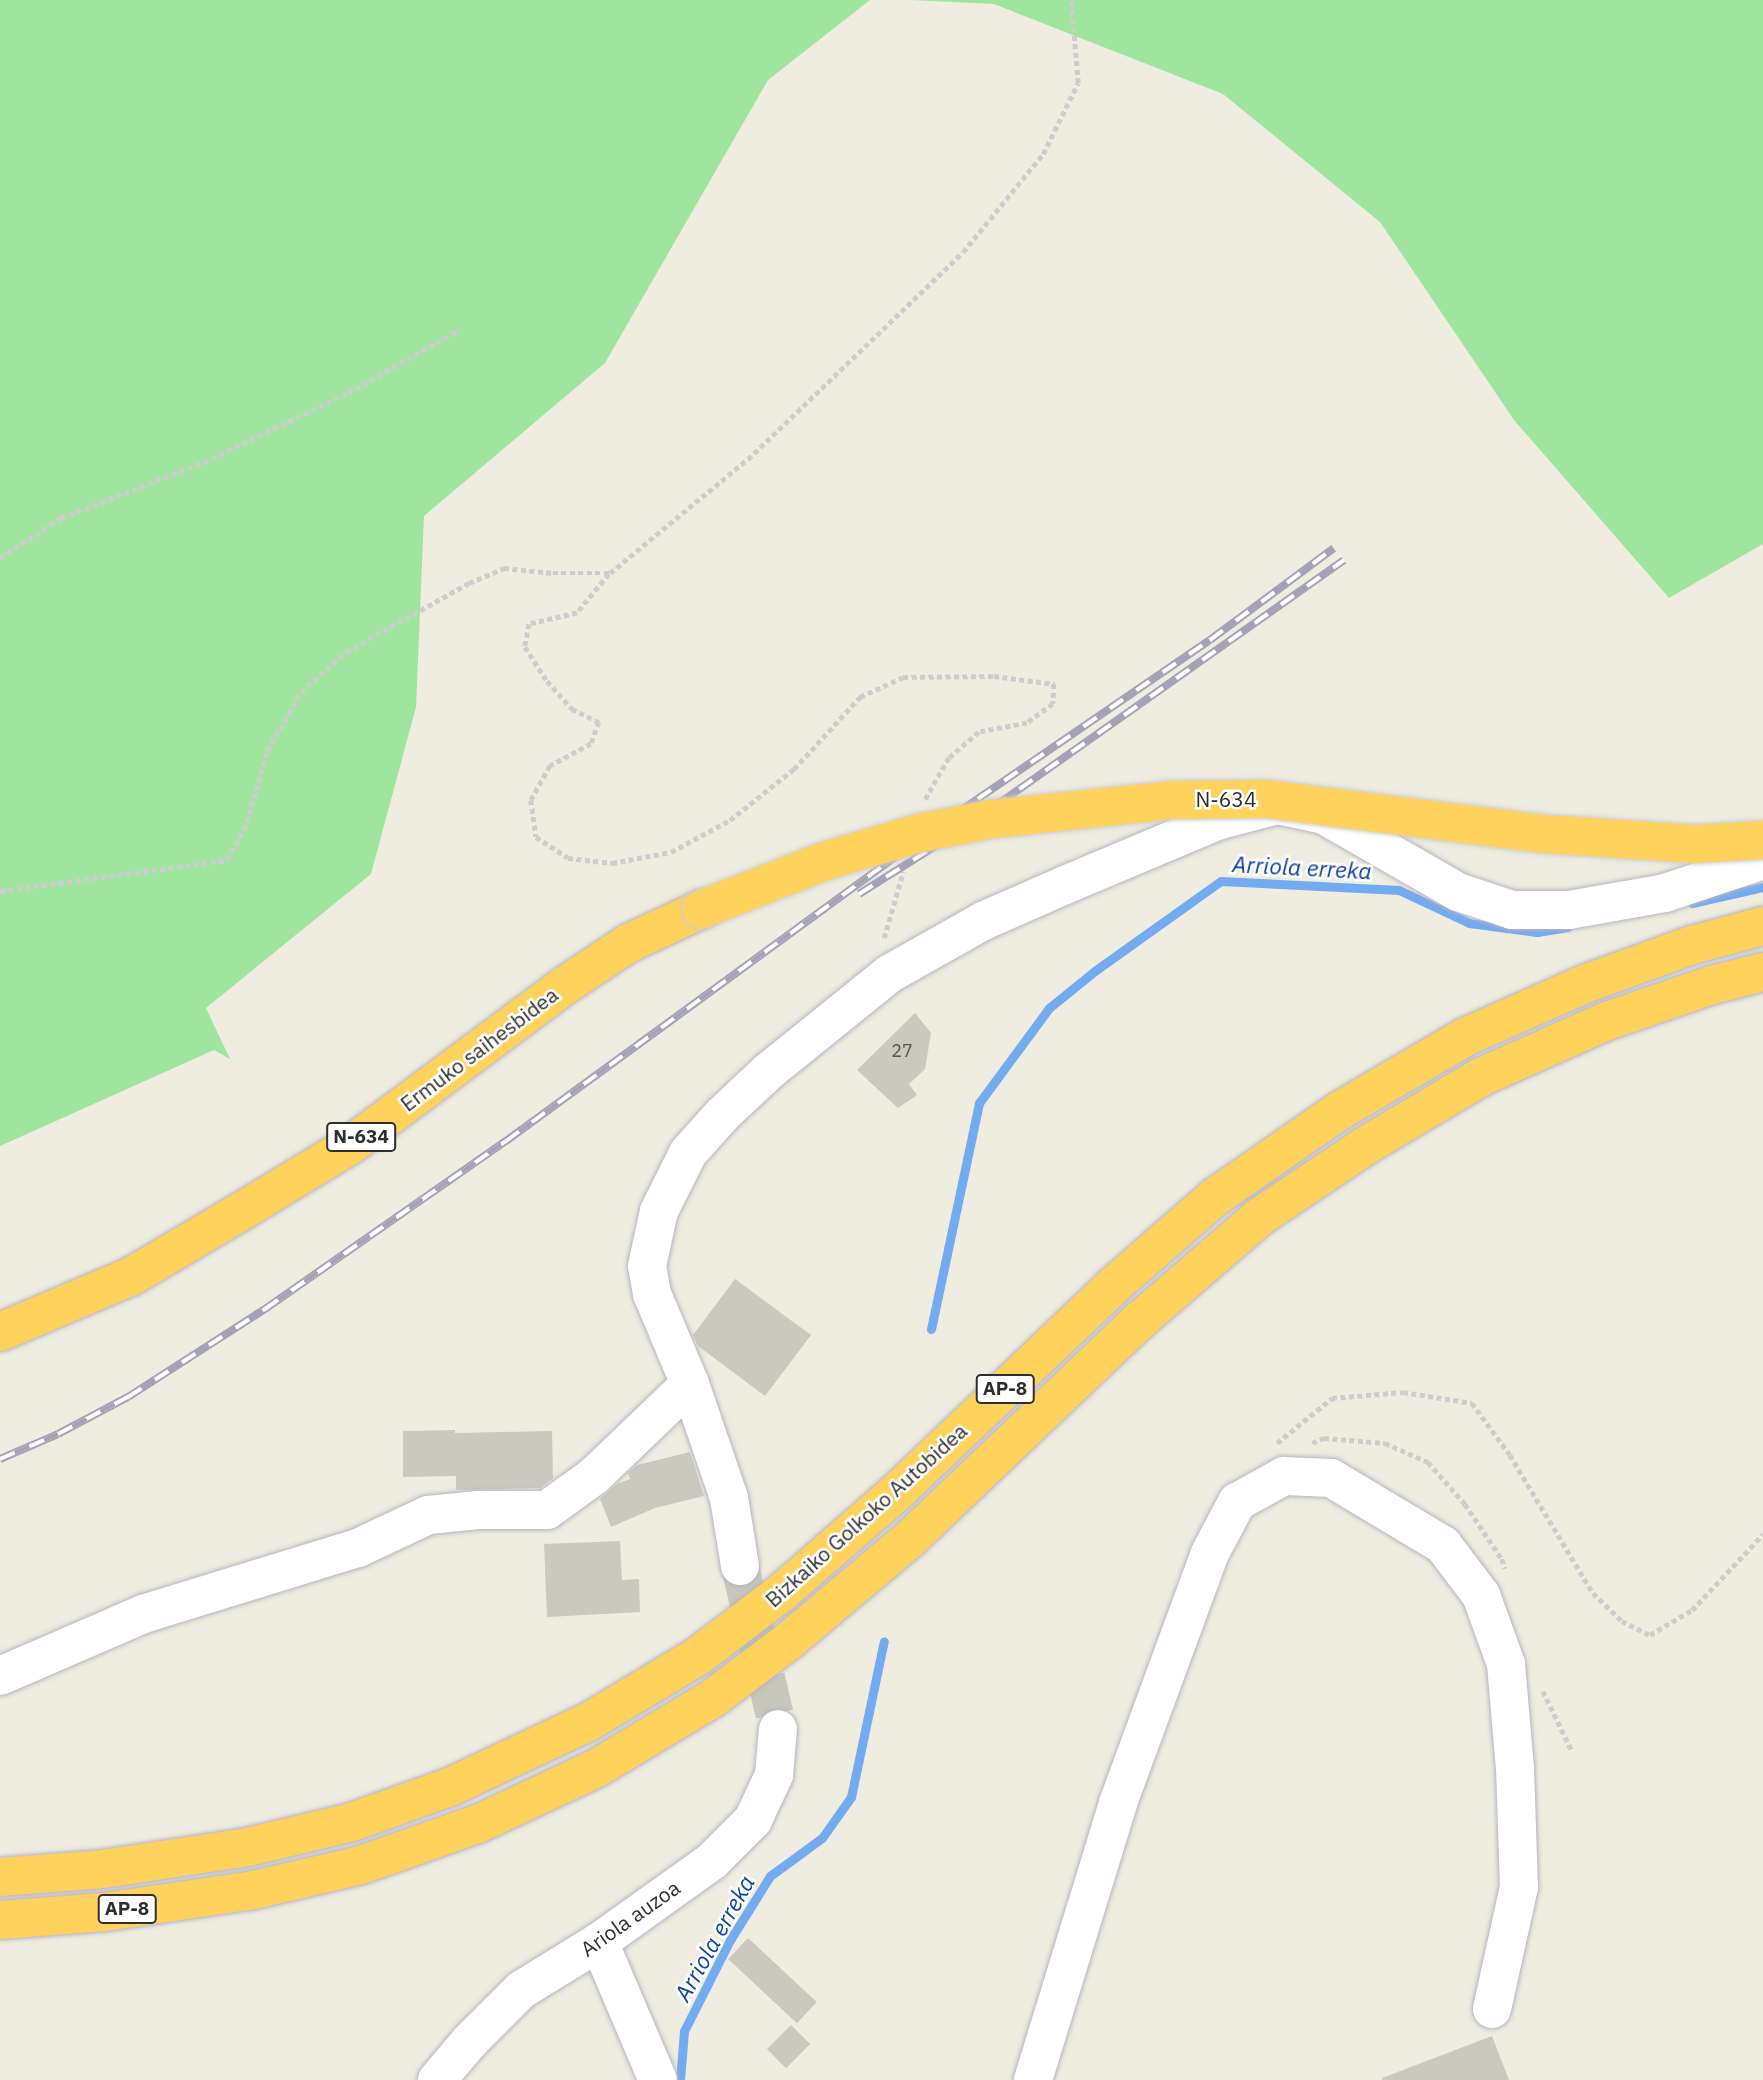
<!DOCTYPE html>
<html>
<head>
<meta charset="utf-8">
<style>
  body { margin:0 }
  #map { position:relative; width:1763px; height:2080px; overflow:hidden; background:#efede0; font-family:"IBM Plex Sans",sans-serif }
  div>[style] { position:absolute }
  .green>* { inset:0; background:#a0e59d }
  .stream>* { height:9px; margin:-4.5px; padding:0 4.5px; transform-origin:4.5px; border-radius:4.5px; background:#73abf1 }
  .building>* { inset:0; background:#cbc9bf; transform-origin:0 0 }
  .minor-tunnel>* { height:38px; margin-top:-19px; transform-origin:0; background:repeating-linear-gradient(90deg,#c8c7bc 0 38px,transparent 0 57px) }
  .path>* { height:4.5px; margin-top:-2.25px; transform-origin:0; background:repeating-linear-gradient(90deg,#cdcdcd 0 5px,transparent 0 8.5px) }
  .roads { filter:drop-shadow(0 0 2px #b5b4c1) drop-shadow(0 0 2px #b5b4c1) }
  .minor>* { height:38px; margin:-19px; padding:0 19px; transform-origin:19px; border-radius:19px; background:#fff }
  .highway>* { height:38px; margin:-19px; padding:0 19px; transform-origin:19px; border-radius:19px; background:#ffd25b }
  .rail>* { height:8px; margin-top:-4px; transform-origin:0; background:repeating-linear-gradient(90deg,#fff 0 16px,#a5a2b8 0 32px); box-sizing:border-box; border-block:2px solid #a5a2b8 }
  .bridges { filter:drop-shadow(0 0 2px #cdcdcd) drop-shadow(0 0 2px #cdcdcd) }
  .highway-bridge>* { height:38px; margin:-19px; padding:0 19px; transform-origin:19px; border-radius:19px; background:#ffd25b }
  span { translate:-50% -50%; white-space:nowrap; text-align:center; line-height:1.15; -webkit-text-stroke:5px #fff; paint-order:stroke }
  .number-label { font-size:18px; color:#555552 }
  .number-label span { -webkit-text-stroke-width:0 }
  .shield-label span { padding:2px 5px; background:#fff; border:2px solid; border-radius:5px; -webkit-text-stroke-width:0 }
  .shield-label { font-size:19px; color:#2e2e2e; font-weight:700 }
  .street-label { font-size:21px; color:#2e2e2e }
  .water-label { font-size:23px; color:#0c43a3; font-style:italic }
</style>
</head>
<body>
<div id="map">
  <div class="green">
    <div style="clip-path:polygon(0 0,870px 0,768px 80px,605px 363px,424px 516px,416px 707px,371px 874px,206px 1008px,230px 1059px,214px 1050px,0 1146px)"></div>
    <div style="clip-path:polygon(911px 0,1763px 0,1763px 544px,1669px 598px,1514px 420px,1380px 222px,1223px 94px,994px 4px)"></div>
  </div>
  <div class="stream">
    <div style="left:1692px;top:903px;width:73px;rotate:-12.7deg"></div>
    <div style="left:931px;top:1329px;width:231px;rotate:-78deg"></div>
    <div style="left:979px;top:1103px;width:118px;rotate:-53.6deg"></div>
    <div style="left:1049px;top:1008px;width:60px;rotate:-39deg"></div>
    <div style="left:1096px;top:970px;width:153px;rotate:-35.5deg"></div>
    <div style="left:1221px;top:881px;width:178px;rotate:2.9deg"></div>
    <div style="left:1399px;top:890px;width:77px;rotate:25.2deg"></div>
    <div style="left:1469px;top:923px;width:69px;rotate:7.5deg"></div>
    <div style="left:1537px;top:932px;width:31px;rotate:-9deg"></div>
    <div style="left:680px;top:2080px;width:49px;rotate:-85.3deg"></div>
    <div style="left:684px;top:2031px;width:102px;rotate:-63.2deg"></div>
    <div style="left:730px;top:1940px;width:75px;rotate:-58deg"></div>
    <div style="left:770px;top:1876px;width:64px;rotate:-36.2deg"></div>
    <div style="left:822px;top:1838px;width:50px;rotate:-54.7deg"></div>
    <div style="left:851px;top:1797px;width:159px;rotate:-78.1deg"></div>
  </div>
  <div class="building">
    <div style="clip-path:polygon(915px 1013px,931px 1033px,925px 1069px,909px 1084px,917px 1095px,898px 1108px,857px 1070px)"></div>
    <div style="clip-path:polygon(735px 1279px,811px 1335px,765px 1396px,698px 1346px,693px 1335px)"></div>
    <div style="clip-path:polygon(455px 1430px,455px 1433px,552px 1431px,553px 1478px,540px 1488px,456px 1490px,456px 1476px,403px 1477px,403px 1431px)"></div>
    <div style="clip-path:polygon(690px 1452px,704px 1496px,655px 1508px,611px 1527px,600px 1499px,617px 1484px,630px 1479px,628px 1473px,637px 1465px)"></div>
    <div style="clip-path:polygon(620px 1541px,622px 1580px,639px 1579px,640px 1612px,547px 1617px,544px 1544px)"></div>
    <div style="left:748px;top:1938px;width:94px;height:29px;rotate:43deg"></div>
    <div style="left:791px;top:2025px;width:27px;height:34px;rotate:45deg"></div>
    <div style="clip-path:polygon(1492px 2036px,1509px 2080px,1383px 2080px,1382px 2078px)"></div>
  </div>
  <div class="minor-tunnel">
    <div style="left:740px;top:1566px;width:167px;rotate:76.9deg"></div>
  </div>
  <div class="path">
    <div style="left:0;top:558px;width:73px;rotate:-33.3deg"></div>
    <div style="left:61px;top:518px;width:154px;rotate:-21.4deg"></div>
    <div style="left:204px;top:462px;width:160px;rotate:-25.6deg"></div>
    <div style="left:348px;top:393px;width:129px;rotate:-29.7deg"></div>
    <div style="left:609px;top:574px;width:50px;rotate:129.4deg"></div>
    <div style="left:577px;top:613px;width:49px;rotate:167.1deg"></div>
    <div style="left:529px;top:624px;width:23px;rotate:100deg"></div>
    <div style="left:525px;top:647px;width:40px;rotate:57.1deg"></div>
    <div style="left:547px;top:681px;width:38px;rotate:48deg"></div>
    <div style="left:572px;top:709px;width:30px;rotate:26deg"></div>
    <div style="left:599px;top:722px;width:23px;rotate:110deg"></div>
    <div style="left:591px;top:744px;width:47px;rotate:151.8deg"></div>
    <div style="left:550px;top:766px;width:39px;rotate:119deg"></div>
    <div style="left:531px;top:800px;width:37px;rotate:82deg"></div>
    <div style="left:536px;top:837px;width:38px;rotate:33deg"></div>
    <div style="left:568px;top:858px;width:44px;rotate:6.5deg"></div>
    <div style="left:612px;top:863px;width:60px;rotate:-10.6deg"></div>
    <div style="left:671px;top:852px;width:67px;rotate:-28.5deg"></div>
    <div style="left:730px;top:820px;width:82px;rotate:-38.6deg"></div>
    <div style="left:794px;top:769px;width:98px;rotate:-47.5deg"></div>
    <div style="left:860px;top:697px;width:47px;rotate:-24.9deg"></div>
    <div style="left:903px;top:677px;width:91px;rotate:-0.6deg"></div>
    <div style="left:994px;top:676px;width:61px;rotate:7.6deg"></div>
    <div style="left:1054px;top:684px;width:20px;rotate:93deg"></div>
    <div style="left:1053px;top:704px;width:32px;rotate:144deg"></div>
    <div style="left:1027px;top:723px;width:49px;rotate:169.4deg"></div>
    <div style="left:979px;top:732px;width:40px;rotate:139deg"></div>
    <div style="left:949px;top:758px;width:48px;rotate:119.7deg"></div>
    <div style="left:0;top:891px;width:229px;rotate:-7.8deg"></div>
    <div style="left:227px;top:860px;width:42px;rotate:-61.6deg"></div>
    <div style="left:247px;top:823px;width:75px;rotate:-74.5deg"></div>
    <div style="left:267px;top:751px;width:68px;rotate:-60deg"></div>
    <div style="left:301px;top:692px;width:60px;rotate:-41.6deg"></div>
    <div style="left:346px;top:652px;width:141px;rotate:-29.3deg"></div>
    <div style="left:469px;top:583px;width:38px;rotate:-23deg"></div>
    <div style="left:504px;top:568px;width:49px;rotate:5.8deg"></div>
    <div style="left:553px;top:573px;width:57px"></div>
    <div style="left:610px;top:573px;width:179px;rotate:-39.6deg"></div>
    <div style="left:748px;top:459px;width:298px;rotate:-43.9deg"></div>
    <div style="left:963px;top:252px;width:127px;rotate:-50.8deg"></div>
    <div style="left:1043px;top:154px;width:79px;rotate:-63.8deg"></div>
    <div style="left:1078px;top:83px;width:83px;rotate:-94.8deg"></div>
    <div style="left:884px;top:938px;width:69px;rotate:-73.9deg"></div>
    <div style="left:1277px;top:1443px;width:71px;rotate:-39.3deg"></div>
    <div style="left:1332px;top:1398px;width:71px;rotate:-4.8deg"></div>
    <div style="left:1403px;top:1392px;width:70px;rotate:9.1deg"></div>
    <div style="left:1472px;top:1403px;width:64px;rotate:53.8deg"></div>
    <div style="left:1510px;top:1455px;width:161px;rotate:59deg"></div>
    <div style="left:1593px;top:1593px;width:40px;rotate:44deg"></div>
    <div style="left:1622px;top:1621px;width:31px;rotate:27deg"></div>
    <div style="left:1650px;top:1635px;width:49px;rotate:-30.8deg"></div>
    <div style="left:1692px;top:1610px;width:104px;rotate:-46.9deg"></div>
    <div style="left:1312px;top:1443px;width:13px;rotate:-23deg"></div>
    <div style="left:1324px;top:1438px;width:61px;rotate:4.7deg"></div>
    <div style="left:1385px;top:1443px;width:47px;rotate:23.8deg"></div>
    <div style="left:1428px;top:1462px;width:56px;rotate:48.6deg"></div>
    <div style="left:1465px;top:1504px;width:66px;rotate:56.1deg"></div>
    <div style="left:1502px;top:1559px;width:10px;rotate:73deg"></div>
    <div style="left:1543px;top:1691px;width:67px;rotate:64.2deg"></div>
  </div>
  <div class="roads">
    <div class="minor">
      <div style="left:740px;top:1566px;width:69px;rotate:-99.2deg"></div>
      <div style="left:729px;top:1498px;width:120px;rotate:-108.9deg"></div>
      <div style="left:690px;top:1384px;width:98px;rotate:-112.9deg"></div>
      <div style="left:652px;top:1294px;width:28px;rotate:-100deg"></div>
      <div style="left:647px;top:1266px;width:56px;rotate:-77.7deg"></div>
      <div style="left:659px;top:1211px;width:65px;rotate:-63.4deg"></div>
      <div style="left:688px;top:1153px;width:52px;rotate:-48.1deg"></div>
      <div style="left:723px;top:1114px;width:63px;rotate:-43.1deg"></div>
      <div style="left:769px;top:1071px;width:154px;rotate:-38.9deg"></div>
      <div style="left:889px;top:974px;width:108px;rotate:-29.4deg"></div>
      <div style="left:983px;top:921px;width:90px;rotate:-23.7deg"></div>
      <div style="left:1065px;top:885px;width:165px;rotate:-22.8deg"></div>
      <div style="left:1217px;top:821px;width:62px;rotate:-14.9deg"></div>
      <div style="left:1277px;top:805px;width:48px;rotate:12deg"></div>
      <div style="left:1324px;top:815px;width:155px;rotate:29.9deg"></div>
      <div style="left:1458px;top:892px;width:57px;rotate:18.4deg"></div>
      <div style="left:1512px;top:910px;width:57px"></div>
      <div style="left:1569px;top:910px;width:97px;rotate:-10deg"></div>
      <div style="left:1665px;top:893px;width:103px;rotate:-18.6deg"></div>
      <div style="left:0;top:1676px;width:156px;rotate:-23.4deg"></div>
      <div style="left:143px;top:1614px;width:225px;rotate:-17.1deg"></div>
      <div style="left:358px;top:1548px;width:77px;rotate:-25.2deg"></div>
      <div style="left:428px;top:1515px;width:51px;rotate:-5.6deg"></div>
      <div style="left:479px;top:1510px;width:68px"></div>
      <div style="left:547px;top:1510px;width:58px;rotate:-35.9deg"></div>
      <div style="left:594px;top:1476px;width:133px;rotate:-43.8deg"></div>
      <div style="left:599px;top:1942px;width:150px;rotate:66.9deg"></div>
      <div style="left:437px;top:2080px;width:51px;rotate:-49.8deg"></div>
      <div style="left:470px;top:2041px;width:72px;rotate:-45deg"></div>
      <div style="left:521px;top:1990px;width:92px;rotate:-31.6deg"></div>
      <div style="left:599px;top:1942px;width:139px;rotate:-35.6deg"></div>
      <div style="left:712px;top:1861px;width:58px;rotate:-45deg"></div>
      <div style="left:753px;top:1820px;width:50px;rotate:-65deg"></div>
      <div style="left:774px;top:1775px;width:46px;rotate:-85deg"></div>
      <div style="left:1033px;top:2080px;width:290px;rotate:-72.9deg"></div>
      <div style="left:1118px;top:1803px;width:266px;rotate:-69.8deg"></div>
      <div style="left:1210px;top:1553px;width:58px;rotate:-62.1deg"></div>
      <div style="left:1237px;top:1502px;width:54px;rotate:-29deg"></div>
      <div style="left:1284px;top:1476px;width:47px;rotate:2.4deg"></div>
      <div style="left:1331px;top:1478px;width:131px;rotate:30.9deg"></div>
      <div style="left:1443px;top:1545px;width:63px;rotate:52.8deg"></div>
      <div style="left:1481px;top:1595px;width:73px;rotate:70.1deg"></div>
      <div style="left:1506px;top:1664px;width:104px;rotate:85.1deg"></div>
      <div style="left:1515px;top:1768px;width:119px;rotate:88.1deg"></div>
      <div style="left:1519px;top:1887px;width:125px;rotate:102.5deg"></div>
    </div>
    <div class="highway">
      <div style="left:0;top:1332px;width:143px;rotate:-23deg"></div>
      <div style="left:132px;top:1276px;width:128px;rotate:-30.6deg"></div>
      <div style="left:242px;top:1211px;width:129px;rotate:-31.3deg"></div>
      <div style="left:352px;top:1144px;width:264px;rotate:-36.7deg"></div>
      <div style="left:564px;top:986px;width:78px;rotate:-33.5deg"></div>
      <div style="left:629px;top:943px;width:81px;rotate:-25deg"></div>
      <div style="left:0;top:1877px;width:103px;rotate:-4.4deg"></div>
      <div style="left:103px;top:1869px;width:147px;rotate:-8.6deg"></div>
      <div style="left:248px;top:1847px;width:107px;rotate:-13.5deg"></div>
      <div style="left:352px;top:1822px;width:104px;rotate:-19.7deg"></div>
      <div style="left:450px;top:1787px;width:155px;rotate:-25.2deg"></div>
      <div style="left:590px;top:1721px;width:126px;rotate:-31deg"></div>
      <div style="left:698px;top:1656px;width:104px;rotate:-37.2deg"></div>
      <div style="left:781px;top:1593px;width:155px;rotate:-41.1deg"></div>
      <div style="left:898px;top:1491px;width:297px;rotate:-43.6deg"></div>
      <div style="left:1113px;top:1286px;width:135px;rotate:-41.1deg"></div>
      <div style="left:1215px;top:1197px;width:151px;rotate:-34.7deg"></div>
      <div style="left:1339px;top:1111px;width:146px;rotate:-30.4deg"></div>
      <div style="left:1465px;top:1037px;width:133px;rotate:-23.9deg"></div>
      <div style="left:1587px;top:983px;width:112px;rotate:-19.9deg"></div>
      <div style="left:1692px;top:945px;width:73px;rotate:-15deg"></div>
      <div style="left:0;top:1920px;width:105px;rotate:-4.4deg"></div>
      <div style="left:105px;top:1912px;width:151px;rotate:-8.4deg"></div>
      <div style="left:254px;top:1890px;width:110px;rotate:-13.2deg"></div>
      <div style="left:361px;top:1865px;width:126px;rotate:-19.4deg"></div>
      <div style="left:480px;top:1823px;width:129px;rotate:-25.2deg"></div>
      <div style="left:597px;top:1768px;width:134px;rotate:-31deg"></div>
      <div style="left:712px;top:1699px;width:98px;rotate:-37.1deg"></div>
      <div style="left:790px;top:1640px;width:157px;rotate:-40.1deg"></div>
      <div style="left:910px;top:1539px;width:315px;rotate:-43.6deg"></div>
      <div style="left:1138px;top:1322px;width:162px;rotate:-40.8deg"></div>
      <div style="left:1261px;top:1216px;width:125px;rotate:-33.9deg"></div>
      <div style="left:1365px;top:1146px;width:135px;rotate:-30.7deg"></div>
      <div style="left:1481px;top:1077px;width:138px;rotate:-24deg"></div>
      <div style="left:1607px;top:1021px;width:111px;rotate:-18.9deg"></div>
      <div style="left:1712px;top:985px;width:53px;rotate:-14.3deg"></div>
    </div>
  </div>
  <div class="rail">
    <div style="left:859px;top:894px;width:128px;rotate:-32.2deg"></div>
    <div style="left:967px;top:826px;width:461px;rotate:-35.2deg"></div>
    <div style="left:0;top:1459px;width:63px;rotate:-23.3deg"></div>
    <div style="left:58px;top:1434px;width:79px;rotate:-27.9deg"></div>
    <div style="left:128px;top:1397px;width:163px;rotate:-32.7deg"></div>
    <div style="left:265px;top:1309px;width:294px;rotate:-34.9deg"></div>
    <div style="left:506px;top:1141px;width:519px;rotate:-36.14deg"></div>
    <div style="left:925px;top:835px;width:345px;rotate:-34.4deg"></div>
    <div style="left:1210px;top:640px;width:154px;rotate:-36.6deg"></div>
  </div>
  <div class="bridges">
    <div class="highway-bridge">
      <div style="left:702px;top:909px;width:132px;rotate:-21.3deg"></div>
      <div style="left:825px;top:861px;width:98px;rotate:-16.6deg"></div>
      <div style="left:919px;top:833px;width:74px;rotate:-10.9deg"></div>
      <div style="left:992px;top:819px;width:183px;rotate:-6deg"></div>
      <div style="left:1174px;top:800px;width:93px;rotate:-0.6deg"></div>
      <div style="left:1267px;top:799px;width:280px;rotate:7.2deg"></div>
      <div style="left:1545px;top:834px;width:150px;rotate:3.8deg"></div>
      <div style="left:1695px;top:844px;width:68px;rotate:-3.4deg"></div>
    </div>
  </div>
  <div class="number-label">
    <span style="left:902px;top:1051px">27</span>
  </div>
  <div class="shield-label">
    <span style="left:361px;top:1137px">N-634</span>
    <span style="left:1005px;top:1389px">AP-8</span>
    <span style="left:127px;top:1909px">AP-8</span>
  </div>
  <div class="street-label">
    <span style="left:1226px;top:799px">N-634</span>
    <span style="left:479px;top:1049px;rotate:-37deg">Ermuko saihesbidea</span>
    <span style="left:866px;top:1515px;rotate:-42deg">Bizkaiko Golkoko Autobidea</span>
    <span style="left:630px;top:1918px;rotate:-35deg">Ariola auzoa</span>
  </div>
  <div class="water-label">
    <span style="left:1302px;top:867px;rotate:3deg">Arriola erreka</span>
    <span style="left:714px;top:1938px;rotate:-61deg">Arriola erreka</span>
  </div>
</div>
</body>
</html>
